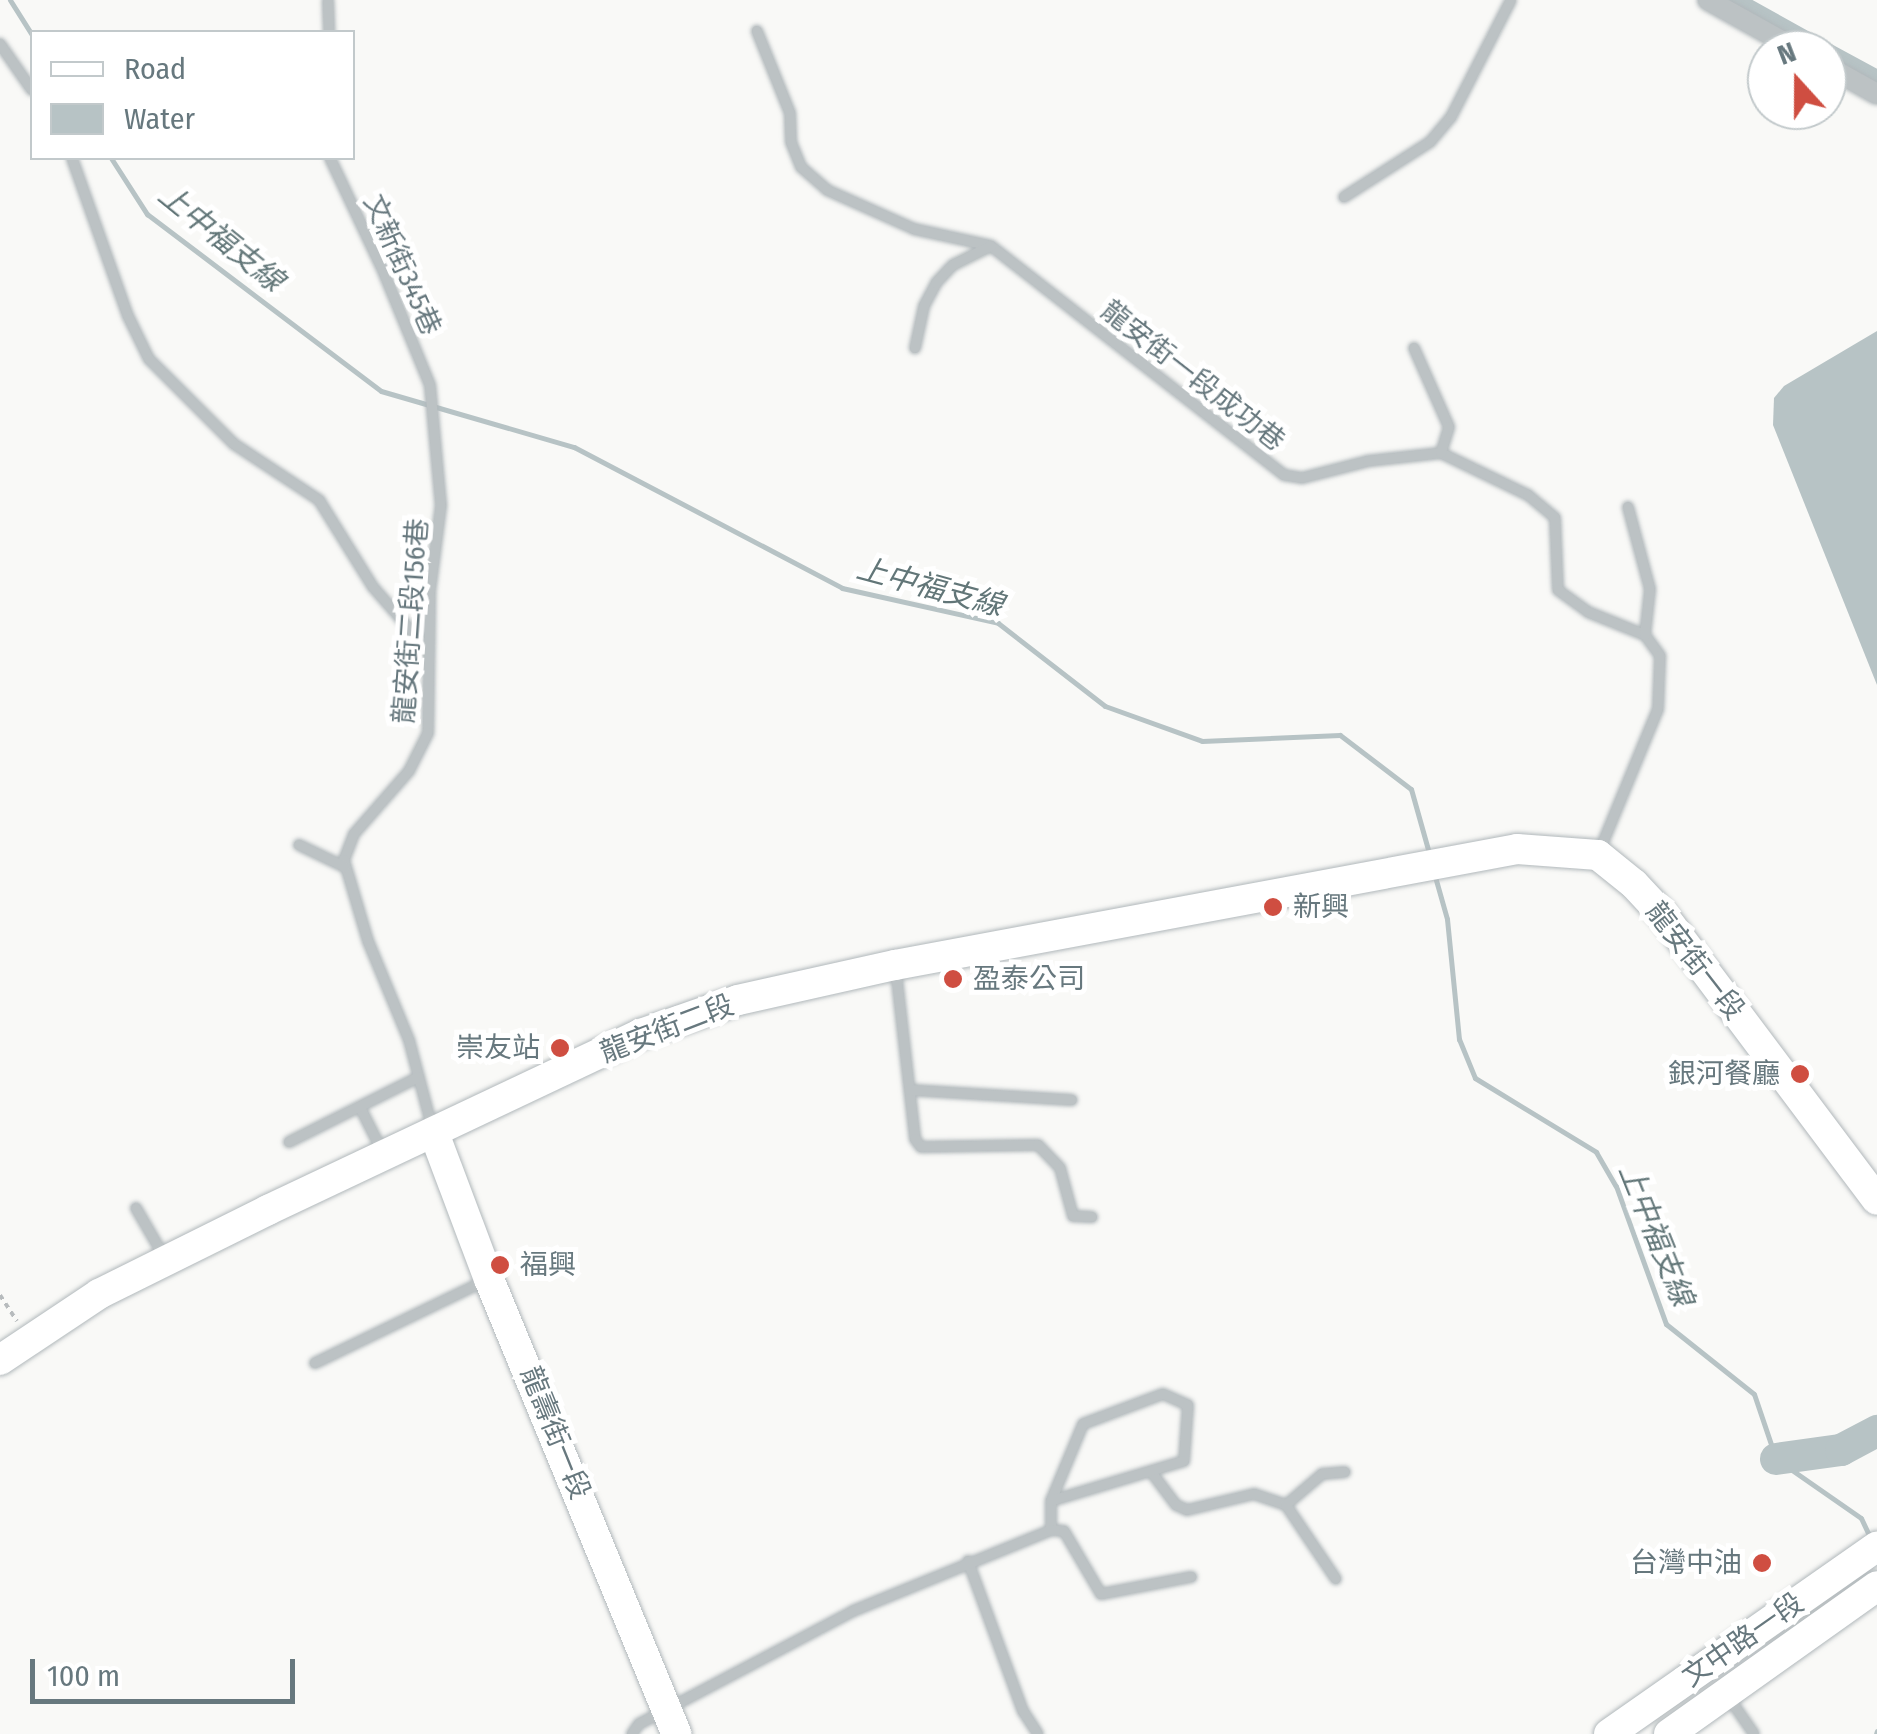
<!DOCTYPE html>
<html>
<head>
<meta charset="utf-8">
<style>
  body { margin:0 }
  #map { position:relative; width:1877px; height:1734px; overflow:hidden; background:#f9f9f7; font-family:"Fira Sans Condensed","Noto Sans TC",sans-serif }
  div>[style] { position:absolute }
  .water>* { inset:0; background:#b7c3c5 }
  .stream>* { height:5px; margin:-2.5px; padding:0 2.5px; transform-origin:2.5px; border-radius:2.5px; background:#b7c3c5 }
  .canal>* { height:18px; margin:-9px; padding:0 9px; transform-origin:9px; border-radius:9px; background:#b7c3c5 }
  .river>* { height:32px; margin:-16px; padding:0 16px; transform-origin:16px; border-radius:16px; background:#b7c3c5 }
  .path>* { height:4px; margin-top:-2px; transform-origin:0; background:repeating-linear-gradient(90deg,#b7bbbd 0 5px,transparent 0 10px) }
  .roads { filter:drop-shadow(0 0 2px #b1b8bb) drop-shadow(0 0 2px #b1b8bb) }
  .lane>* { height:10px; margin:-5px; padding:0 5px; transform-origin:5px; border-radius:5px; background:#bcc2c4 }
  .street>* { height:20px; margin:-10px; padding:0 10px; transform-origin:10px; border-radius:10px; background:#bcc2c4 }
  .secondary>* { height:30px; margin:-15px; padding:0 15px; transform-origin:15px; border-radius:15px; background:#fff }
  .dots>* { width:28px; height:28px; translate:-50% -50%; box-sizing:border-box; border:5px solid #fff; border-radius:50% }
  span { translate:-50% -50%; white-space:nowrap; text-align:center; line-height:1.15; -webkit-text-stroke:10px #fff; paint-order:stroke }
  .street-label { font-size:28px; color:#67787e }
  .poi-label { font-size:28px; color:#67787e }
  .left { translate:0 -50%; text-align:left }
  .right { translate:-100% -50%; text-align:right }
  .water-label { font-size:30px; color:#627678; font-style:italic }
  .legend { position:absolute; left:30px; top:30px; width:325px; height:130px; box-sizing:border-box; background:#fff; border:2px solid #c2c9cb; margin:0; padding:12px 18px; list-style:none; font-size:30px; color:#67787e }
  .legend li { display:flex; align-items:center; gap:20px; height:50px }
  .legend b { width:50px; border:2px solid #c2c9cb }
  .north { position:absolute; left:1747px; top:30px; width:100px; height:100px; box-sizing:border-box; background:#fff; border:2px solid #c2c9cb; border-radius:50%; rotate:339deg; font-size:28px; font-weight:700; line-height:40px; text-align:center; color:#67787e }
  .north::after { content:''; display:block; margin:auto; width:35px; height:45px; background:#cf4e41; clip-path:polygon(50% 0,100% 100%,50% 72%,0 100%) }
  .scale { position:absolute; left:30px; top:1659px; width:265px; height:45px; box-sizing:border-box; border:5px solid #67787e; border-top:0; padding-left:12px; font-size:30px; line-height:35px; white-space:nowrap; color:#67787e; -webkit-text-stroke:8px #fff; paint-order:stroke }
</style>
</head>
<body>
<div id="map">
  <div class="water">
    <div style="clip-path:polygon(1877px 331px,1877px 685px,1773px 425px,1774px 398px,1784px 386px)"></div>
  </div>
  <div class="stream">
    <div style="left:10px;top:0;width:41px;rotate:57.8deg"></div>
    <div style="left:111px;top:158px;width:67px;rotate:57.3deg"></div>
    <div style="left:147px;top:214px;width:293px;rotate:37.1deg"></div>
    <div style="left:381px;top:391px;width:201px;rotate:16.2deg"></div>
    <div style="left:574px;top:447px;width:303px;rotate:27.7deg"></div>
    <div style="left:842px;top:588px;width:160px;rotate:12.6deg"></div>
    <div style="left:998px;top:623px;width:135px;rotate:37.8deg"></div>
    <div style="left:1105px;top:706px;width:103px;rotate:19.8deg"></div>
    <div style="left:1202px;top:741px;width:138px;rotate:-2.5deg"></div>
    <div style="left:1340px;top:735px;width:89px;rotate:37.3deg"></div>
    <div style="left:1411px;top:789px;width:66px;rotate:74.3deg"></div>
    <div style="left:1434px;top:873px;width:48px;rotate:74.2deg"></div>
    <div style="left:1447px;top:919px;width:121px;rotate:84.3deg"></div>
    <div style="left:1459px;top:1039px;width:42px;rotate:67.7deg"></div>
    <div style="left:1475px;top:1078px;width:142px;rotate:31.4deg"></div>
    <div style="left:1596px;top:1152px;width:39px;rotate:60deg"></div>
    <div style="left:1616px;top:1186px;width:147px;rotate:70.1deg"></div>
    <div style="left:1666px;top:1324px;width:112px;rotate:38.5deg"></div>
    <div style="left:1754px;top:1394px;width:69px;rotate:71.3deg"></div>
    <div style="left:1776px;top:1459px;width:103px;rotate:34.8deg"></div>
    <div style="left:1861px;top:1518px;width:21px;rotate:65deg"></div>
    <div style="left:1876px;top:1734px;width:3px;rotate:-72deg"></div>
  </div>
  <div class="canal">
    <div style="left:1734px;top:0;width:103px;rotate:29.1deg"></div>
    <div style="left:1827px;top:52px;width:57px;rotate:28.4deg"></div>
  </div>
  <div class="river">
    <div style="left:1776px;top:1459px;width:66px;rotate:-7.9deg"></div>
    <div style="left:1841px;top:1450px;width:41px;rotate:-27.8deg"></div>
  </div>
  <div class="path">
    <div style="left:0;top:1295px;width:31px;rotate:57deg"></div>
  </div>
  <div class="roads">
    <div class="lane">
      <div style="left:328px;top:0;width:32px;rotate:88deg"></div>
      <div style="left:757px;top:31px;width:88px;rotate:68.1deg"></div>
      <div style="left:790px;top:113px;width:29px;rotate:88deg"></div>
      <div style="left:791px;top:142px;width:27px;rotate:68deg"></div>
      <div style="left:801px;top:167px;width:35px;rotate:41deg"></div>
      <div style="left:827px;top:190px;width:95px;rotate:24.1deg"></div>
      <div style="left:914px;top:229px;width:79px;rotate:12.4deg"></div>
      <div style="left:991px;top:246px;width:372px;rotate:38deg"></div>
      <div style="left:1284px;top:475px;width:18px;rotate:9deg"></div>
      <div style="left:1302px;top:478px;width:68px;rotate:-14.4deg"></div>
      <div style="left:1368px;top:461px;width:73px;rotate:-6.3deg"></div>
      <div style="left:1441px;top:453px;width:97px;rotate:25.8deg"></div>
      <div style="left:1528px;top:495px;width:35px;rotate:40deg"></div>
      <div style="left:1555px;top:518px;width:72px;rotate:87.6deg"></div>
      <div style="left:1558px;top:590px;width:37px;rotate:36deg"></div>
      <div style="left:1588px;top:612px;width:61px;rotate:22deg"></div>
      <div style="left:1645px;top:635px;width:26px;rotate:54deg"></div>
      <div style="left:1660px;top:656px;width:53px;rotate:92.2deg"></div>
      <div style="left:1658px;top:709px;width:152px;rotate:112.4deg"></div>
      <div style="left:0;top:44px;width:56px;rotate:55.2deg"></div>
      <div style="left:72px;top:158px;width:168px;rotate:70.5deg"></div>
      <div style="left:128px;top:316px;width:48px;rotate:64deg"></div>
      <div style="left:149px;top:359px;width:120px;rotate:45deg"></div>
      <div style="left:234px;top:444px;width:102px;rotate:33.4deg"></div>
      <div style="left:319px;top:500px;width:102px;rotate:58.2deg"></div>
      <div style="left:373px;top:587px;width:84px;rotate:48.9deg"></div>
      <div style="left:330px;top:158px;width:127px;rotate:64.8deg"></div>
      <div style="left:384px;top:273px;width:121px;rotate:67.7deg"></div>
      <div style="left:430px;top:385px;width:121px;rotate:84.8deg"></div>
      <div style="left:441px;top:505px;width:87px;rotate:97.3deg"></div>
      <div style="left:430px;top:591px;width:142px;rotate:90.8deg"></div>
      <div style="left:428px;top:733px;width:42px;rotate:116.6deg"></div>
      <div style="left:409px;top:771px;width:84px;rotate:131.1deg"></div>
      <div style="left:354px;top:834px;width:28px;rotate:111deg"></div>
      <div style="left:344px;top:860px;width:84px;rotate:73.5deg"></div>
      <div style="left:368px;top:941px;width:107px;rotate:67.5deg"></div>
      <div style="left:409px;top:1040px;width:90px;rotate:75.2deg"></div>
      <div style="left:1344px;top:197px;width:102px;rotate:-32.6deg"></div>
      <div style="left:1430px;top:142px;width:33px;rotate:-50deg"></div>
      <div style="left:1451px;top:117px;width:131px;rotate:-62.9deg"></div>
      <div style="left:915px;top:348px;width:43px;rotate:-77.9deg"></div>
      <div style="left:924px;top:306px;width:26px;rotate:-62deg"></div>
      <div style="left:936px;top:283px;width:25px;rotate:-47deg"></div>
      <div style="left:953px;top:265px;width:42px;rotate:-26.6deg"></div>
      <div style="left:1414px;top:348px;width:86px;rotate:66.1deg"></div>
      <div style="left:1449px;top:427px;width:27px;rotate:107deg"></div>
      <div style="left:1628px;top:507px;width:85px;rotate:75deg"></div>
      <div style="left:1650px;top:589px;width:46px;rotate:96.2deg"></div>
      <div style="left:299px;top:845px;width:51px;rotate:25.6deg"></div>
      <div style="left:896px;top:971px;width:169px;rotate:83.5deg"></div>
      <div style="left:915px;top:1139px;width:10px;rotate:53deg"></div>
      <div style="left:921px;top:1147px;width:117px;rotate:-1deg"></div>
      <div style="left:1038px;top:1145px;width:32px;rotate:46deg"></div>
      <div style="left:1060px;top:1168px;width:50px;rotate:74.8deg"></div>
      <div style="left:1073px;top:1216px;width:19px;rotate:3deg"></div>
      <div style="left:910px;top:1090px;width:162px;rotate:3.5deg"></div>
      <div style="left:360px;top:1107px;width:49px;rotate:63.4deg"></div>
      <div style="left:289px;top:1142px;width:145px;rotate:-26.6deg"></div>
      <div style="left:136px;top:1208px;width:60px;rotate:60deg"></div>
      <div style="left:315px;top:1363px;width:189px;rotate:-25.8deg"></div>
      <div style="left:1152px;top:1473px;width:40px;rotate:53deg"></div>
      <div style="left:1176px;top:1505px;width:12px;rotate:24deg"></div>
      <div style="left:1187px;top:1510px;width:69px;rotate:-13.4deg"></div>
      <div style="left:1254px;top:1494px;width:34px;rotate:19deg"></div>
      <div style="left:1286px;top:1505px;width:89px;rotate:56deg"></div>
      <div style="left:1286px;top:1505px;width:48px;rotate:-40.7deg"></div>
      <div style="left:1322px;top:1474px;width:23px;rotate:-5deg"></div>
      <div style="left:1051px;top:1530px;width:29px;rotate:-90deg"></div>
      <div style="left:1051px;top:1501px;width:83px;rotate:-67.4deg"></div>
      <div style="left:1083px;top:1424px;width:85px;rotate:-20.6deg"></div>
      <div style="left:1163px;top:1394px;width:27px;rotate:24deg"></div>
      <div style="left:1188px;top:1405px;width:56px;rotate:94.1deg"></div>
      <div style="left:1184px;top:1461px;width:139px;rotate:163.3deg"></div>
      <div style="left:968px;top:1561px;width:160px;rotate:69.9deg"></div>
      <div style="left:1023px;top:1711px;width:27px;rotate:57deg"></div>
      <div style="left:1727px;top:1695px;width:47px;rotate:55.3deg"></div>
      <div style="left:632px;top:1734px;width:12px;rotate:-55deg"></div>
      <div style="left:639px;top:1724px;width:242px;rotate:-27.8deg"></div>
      <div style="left:853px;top:1611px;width:214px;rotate:-22.2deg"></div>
      <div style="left:1051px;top:1530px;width:13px;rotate:4deg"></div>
      <div style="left:1064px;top:1531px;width:73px;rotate:59.6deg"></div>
      <div style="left:1101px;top:1594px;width:92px;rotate:-10.7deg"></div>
    </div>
    <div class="street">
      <div style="left:1708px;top:0;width:103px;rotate:29.1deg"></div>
      <div style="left:1827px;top:66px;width:57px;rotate:29.2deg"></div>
    </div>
    <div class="secondary">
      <div style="left:434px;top:1133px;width:156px;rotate:69.4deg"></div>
      <div style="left:489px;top:1279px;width:492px;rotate:67.6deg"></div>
      <div style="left:0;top:1360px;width:119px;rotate:-33.7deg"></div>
      <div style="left:99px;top:1294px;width:189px;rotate:-26.4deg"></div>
      <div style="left:268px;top:1210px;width:412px;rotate:-25.3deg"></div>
      <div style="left:641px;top:1034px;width:103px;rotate:-19.3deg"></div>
      <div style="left:738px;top:1000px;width:161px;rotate:-12.6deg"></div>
      <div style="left:895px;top:965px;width:633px;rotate:-10.56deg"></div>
      <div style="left:1517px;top:849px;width:81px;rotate:4.2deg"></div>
      <div style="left:1598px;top:855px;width:46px;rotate:38.9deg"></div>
      <div style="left:1634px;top:884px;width:42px;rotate:46.9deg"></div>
      <div style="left:1663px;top:915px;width:356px;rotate:53.1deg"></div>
      <div style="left:1609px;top:1734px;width:327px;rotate:-35deg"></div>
      <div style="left:1669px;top:1734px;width:255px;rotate:-35.4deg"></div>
    </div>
  </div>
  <div class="dots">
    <div style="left:1273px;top:907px;background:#cf4e41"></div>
    <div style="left:953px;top:979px;background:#cf4e41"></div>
    <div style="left:560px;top:1048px;background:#cf4e41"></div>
    <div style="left:1800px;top:1074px;background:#cf4e41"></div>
    <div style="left:500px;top:1265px;background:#cf4e41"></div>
    <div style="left:1762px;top:1563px;background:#cf4e41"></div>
  </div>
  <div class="street-label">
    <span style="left:402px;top:265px;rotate:66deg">文新街345巷</span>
    <span style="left:1193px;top:376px;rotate:38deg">龍安街一段成功巷</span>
    <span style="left:411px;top:621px;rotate:-86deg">龍安街二段156巷</span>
    <span style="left:1695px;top:961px;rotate:52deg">龍安街一段</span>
    <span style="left:667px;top:1029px;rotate:-21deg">龍安街二段</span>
    <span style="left:555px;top:1433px;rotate:68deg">龍壽街一段</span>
    <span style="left:1743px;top:1640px;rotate:-35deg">文中路一段</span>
  </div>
  <div class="poi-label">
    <span class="left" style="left:1293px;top:907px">新興</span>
    <span class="left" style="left:973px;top:979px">盈泰公司</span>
    <span class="right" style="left:540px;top:1048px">崇友站</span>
    <span class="right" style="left:1780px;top:1074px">銀河餐廳</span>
    <span class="left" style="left:520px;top:1265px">福興</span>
    <span class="right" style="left:1742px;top:1563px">台灣中油</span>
  </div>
  <div class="water-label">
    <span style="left:221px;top:238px;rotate:39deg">上中福支線</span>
    <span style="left:930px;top:587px;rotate:15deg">上中福支線</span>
    <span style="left:1656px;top:1235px;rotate:68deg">上中福支線</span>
  </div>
  <ul class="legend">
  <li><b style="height:12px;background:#fff"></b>Road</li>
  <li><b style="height:28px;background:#b7c3c5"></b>Water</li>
  </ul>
  <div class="north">N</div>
  <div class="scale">100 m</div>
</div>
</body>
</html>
